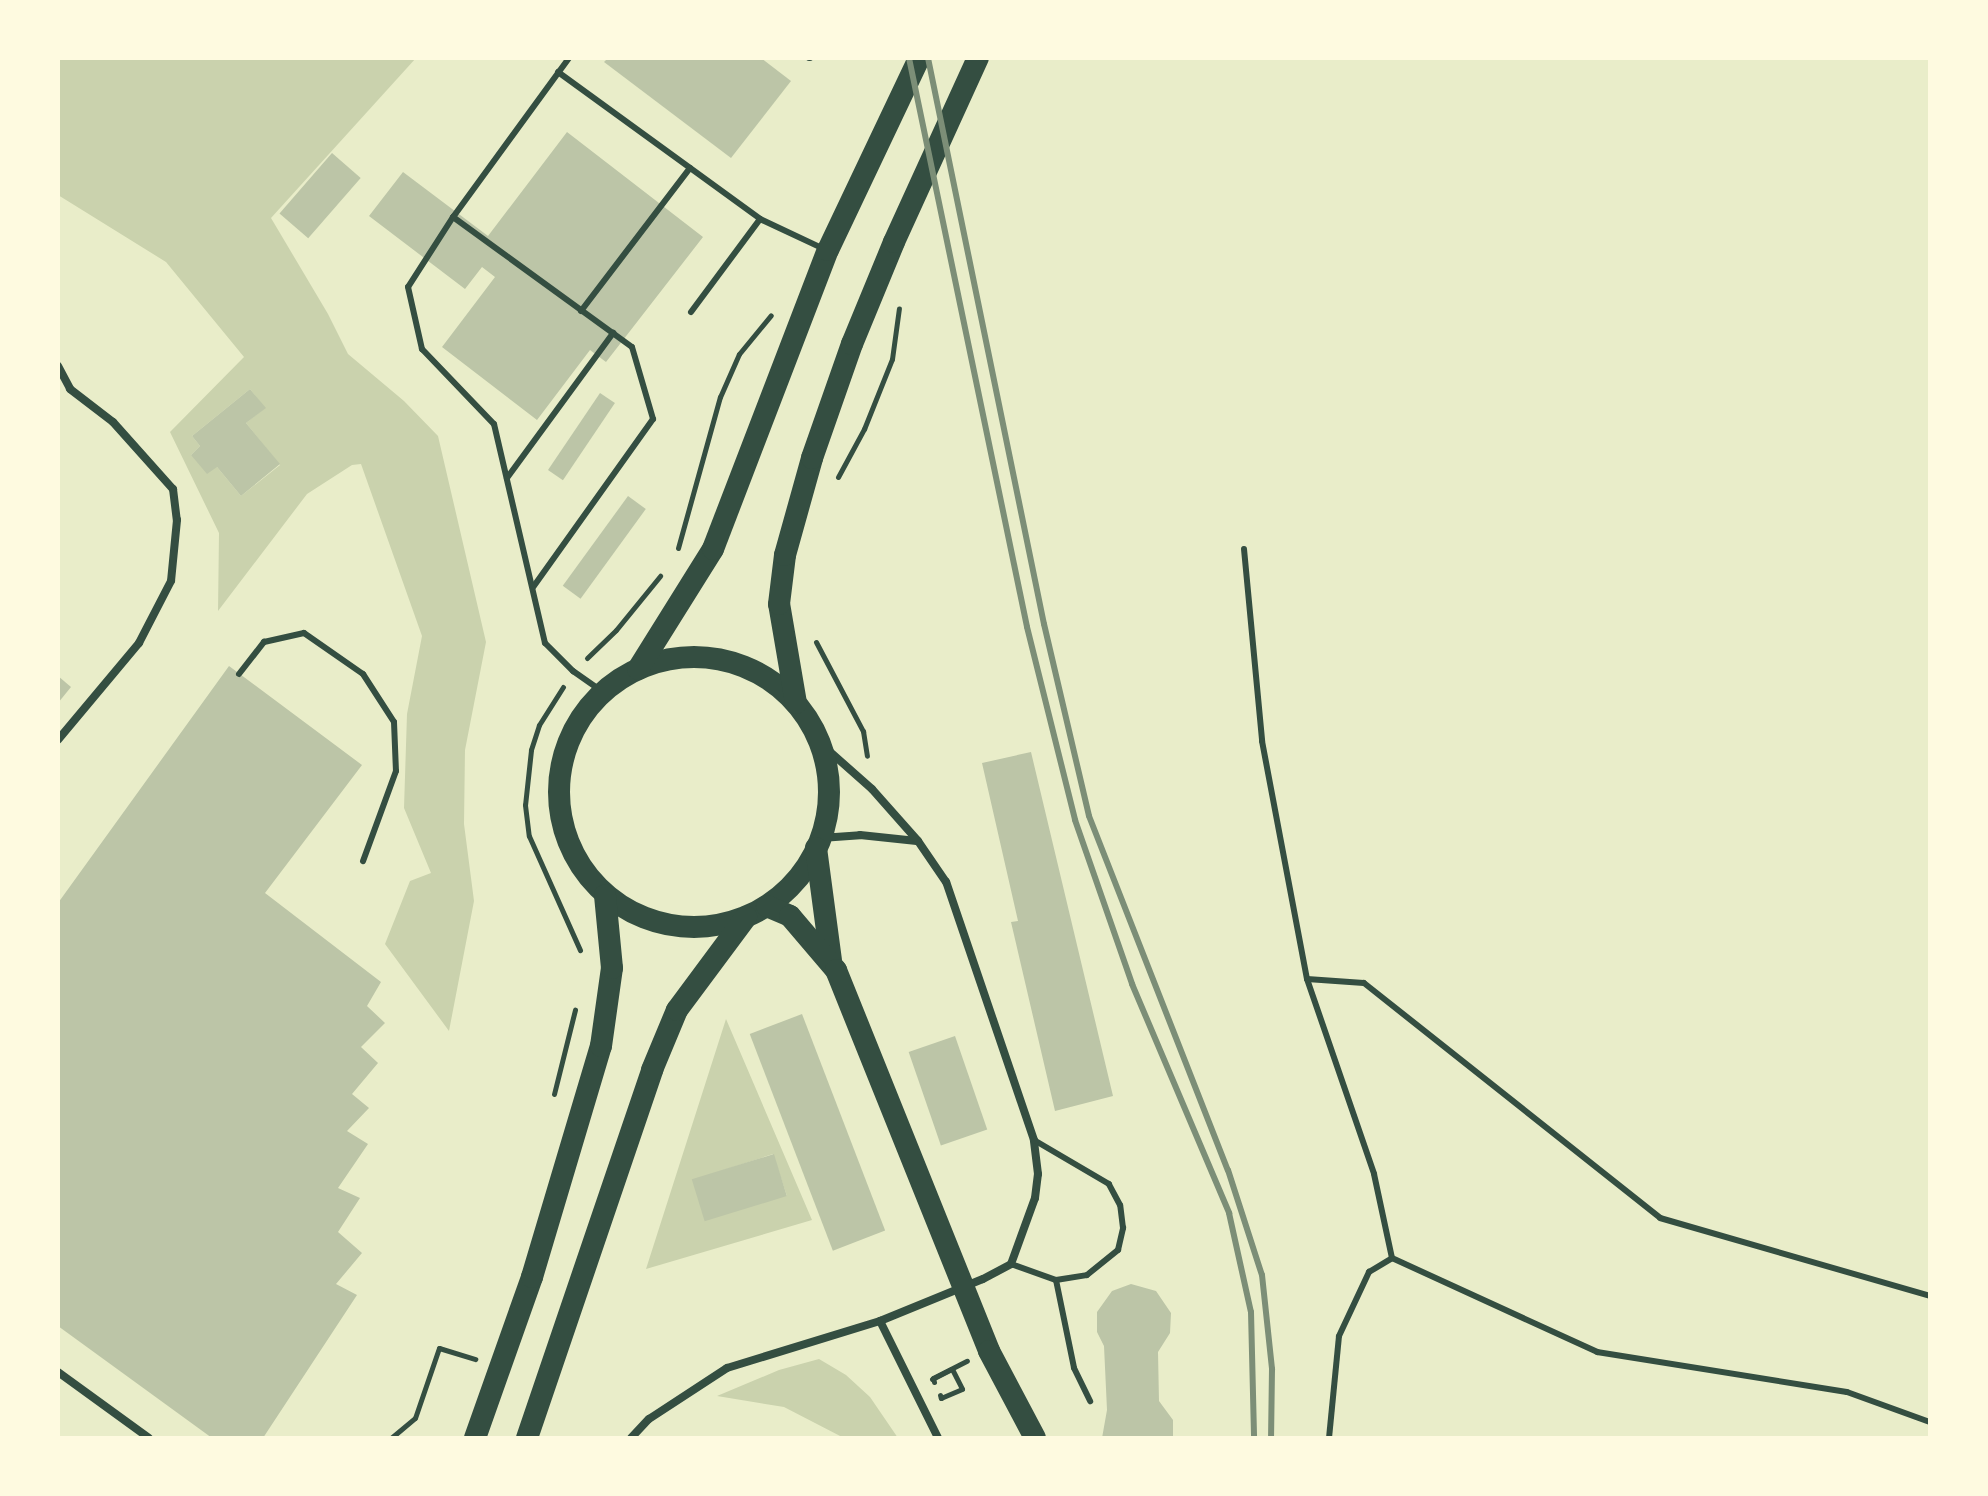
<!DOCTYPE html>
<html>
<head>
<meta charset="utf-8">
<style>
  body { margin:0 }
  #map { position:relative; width:1988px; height:1496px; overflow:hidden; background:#e9edc9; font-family:Roboto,sans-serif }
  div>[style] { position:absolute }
  .green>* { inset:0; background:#cad2ad }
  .building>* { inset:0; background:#bcc5a7; transform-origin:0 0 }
  .path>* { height:5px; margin:-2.5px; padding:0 2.5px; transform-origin:2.5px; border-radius:2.5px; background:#344e41 }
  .service>* { height:6px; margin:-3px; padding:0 3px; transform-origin:3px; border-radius:3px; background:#344e41 }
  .minor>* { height:8px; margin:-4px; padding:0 4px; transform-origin:4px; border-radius:4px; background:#344e41 }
  .trunk>* { height:22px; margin:-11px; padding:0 11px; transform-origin:11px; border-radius:11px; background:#344e41 }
  .trunk>.ring { margin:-11px; padding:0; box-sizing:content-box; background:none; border:22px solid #344e41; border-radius:50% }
  .rail>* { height:6px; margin:-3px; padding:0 3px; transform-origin:3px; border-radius:3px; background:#7c8e77 }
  span { translate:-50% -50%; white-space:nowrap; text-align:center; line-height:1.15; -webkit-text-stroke:6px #fefae0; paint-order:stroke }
  .frame { position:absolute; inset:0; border:60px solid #fefae0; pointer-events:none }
</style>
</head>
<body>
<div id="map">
  <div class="green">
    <div style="clip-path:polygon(evenodd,58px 58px,416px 58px,271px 218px,328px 314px,348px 354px,404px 401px,438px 436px,486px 642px,465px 750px,464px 824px,474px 901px,449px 1031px,385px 944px,410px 881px,431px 873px,404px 808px,407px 714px,422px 636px,361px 464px,352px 465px,307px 494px,218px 611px,219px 533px,170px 432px,244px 357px,166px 262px,58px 195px,58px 58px,250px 389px,265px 408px,246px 423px,280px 465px,241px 496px,217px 467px,191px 455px,200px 446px,192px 436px,250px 389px)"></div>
    <div style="clip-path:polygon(evenodd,726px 1019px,812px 1220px,646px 1269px,726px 1019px,773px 1154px,787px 1196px,693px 1180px,773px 1154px)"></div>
    <div style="clip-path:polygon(819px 1359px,846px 1375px,870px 1397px,898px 1438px,844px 1438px,784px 1407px,717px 1396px,779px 1370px)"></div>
  </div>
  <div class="building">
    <div style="clip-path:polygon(608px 58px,761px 58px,791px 81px,731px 158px,604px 62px)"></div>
    <div style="clip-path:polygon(567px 132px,703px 237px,606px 362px,590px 350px,537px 420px,442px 347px,495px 277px,482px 267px,465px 289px,369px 216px,403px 172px,488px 236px)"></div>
    <div style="left:332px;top:153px;width:38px;height:80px;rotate:41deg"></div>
    <div style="clip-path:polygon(250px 389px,266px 408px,246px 423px,280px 464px,241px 496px,217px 467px,207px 474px,191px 455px,200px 446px,192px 436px)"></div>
    <div style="left:600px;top:393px;width:18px;height:93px;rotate:34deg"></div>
    <div style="left:628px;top:496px;width:22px;height:111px;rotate:36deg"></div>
    <div style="clip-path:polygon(229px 666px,362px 765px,265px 893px,381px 982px,367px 1006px,385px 1023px,361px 1047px,378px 1063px,352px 1094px,369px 1108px,347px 1131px,368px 1144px,338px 1188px,360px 1198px,338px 1232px,362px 1253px,336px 1284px,357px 1295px,263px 1438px,212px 1438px,58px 1326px,58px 903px)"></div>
    <div style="clip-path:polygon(58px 676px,71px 687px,58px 703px)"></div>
    <div style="clip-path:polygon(1031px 752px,1113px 1096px,1055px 1111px,1011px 922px,1018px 921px,982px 763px)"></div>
    <div style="left:802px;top:1014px;width:232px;height:56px;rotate:69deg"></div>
    <div style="left:955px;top:1036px;width:99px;height:49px;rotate:71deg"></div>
    <div style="left:774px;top:1154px;width:44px;height:86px;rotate:73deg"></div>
    <div style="clip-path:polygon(1131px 1284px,1156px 1291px,1171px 1313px,1170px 1333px,1158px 1352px,1159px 1401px,1173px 1420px,1173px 1438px,1102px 1438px,1107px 1410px,1104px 1346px,1097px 1332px,1097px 1312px,1112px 1291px)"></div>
  </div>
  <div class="path">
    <div style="left:838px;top:477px;width:55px;rotate:-61.6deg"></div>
    <div style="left:864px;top:429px;width:75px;rotate:-68.2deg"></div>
    <div style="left:892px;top:359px;width:51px;rotate:-82.2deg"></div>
    <div style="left:678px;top:548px;width:157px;rotate:-74.5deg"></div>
    <div style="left:720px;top:397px;width:47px;rotate:-66.2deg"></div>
    <div style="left:739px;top:354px;width:50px;rotate:-50.6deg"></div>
    <div style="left:816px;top:642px;width:101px;rotate:62.2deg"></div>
    <div style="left:863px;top:731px;width:25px;rotate:81deg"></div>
    <div style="left:587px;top:658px;width:40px;rotate:-44deg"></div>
    <div style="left:616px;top:630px;width:70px;rotate:-50.8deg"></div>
    <div style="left:563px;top:687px;width:45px;rotate:122.3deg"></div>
    <div style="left:539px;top:725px;width:26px;rotate:108deg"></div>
    <div style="left:531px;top:750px;width:55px;rotate:96.2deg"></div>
    <div style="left:525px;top:805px;width:31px;rotate:83deg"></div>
    <div style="left:529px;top:836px;width:125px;rotate:65.9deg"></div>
    <div style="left:554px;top:1094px;width:87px;rotate:-76deg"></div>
    <div style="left:932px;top:1379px;width:22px;rotate:-27deg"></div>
    <div style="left:952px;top:1369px;width:22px;rotate:63deg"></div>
    <div style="left:962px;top:1389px;width:23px;rotate:157deg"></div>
    <div style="left:941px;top:1398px;width:3px;rotate:-108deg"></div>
    <div style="left:934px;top:1382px;width:4px;rotate:-104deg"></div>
    <div style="left:933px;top:1378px;width:38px;rotate:-27deg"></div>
    <div style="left:391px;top:1438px;width:31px;rotate:-40deg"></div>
    <div style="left:415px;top:1418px;width:74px;rotate:-71.1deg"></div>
    <div style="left:439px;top:1348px;width:38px;rotate:17deg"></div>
  </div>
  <div class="service">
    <div style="left:569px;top:58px;width:197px;rotate:126.1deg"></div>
    <div style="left:453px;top:217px;width:83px;rotate:122.7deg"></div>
    <div style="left:408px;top:287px;width:64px;rotate:77.3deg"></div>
    <div style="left:422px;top:349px;width:104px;rotate:46.2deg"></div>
    <div style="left:494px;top:424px;width:225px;rotate:76.9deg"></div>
    <div style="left:545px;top:643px;width:40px;rotate:45deg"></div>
    <div style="left:573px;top:671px;width:37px;rotate:35deg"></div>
    <div style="left:809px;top:58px;width:1px"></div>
    <div style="left:558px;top:72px;width:250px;rotate:36deg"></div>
    <div style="left:760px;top:219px;width:71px;rotate:25.1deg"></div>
    <div style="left:453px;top:217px;width:221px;rotate:36deg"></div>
    <div style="left:632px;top:347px;width:75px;rotate:73.7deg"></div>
    <div style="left:653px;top:419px;width:206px;rotate:125.5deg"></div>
    <div style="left:581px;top:311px;width:180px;rotate:-52.7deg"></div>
    <div style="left:691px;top:312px;width:116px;rotate:-53.4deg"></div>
    <div style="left:507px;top:478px;width:180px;rotate:-53.8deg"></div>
    <div style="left:1244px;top:549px;width:193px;rotate:84.6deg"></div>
    <div style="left:1262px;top:741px;width:242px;rotate:79.3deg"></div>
    <div style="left:1307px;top:979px;width:206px;rotate:71deg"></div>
    <div style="left:1374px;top:1174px;width:86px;rotate:77.9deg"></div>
    <div style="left:239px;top:674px;width:41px;rotate:-52deg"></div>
    <div style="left:264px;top:642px;width:41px;rotate:-12.7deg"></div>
    <div style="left:304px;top:633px;width:72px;rotate:34.8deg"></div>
    <div style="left:363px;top:674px;width:57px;rotate:57.1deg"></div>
    <div style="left:394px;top:722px;width:49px;rotate:87.7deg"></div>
    <div style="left:396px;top:771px;width:96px;rotate:110.1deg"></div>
    <div style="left:1307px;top:979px;width:57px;rotate:4deg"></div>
    <div style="left:1364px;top:983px;width:378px;rotate:38.4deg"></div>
    <div style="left:1660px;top:1218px;width:281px;rotate:16.1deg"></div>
    <div style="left:1011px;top:1264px;width:48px;rotate:19.6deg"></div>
    <div style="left:1056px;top:1280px;width:31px;rotate:-9deg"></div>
    <div style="left:1087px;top:1275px;width:40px;rotate:-39deg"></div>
    <div style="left:1118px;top:1250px;width:23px;rotate:-77deg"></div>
    <div style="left:1123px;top:1228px;width:23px;rotate:-97deg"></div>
    <div style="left:1120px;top:1205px;width:24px;rotate:-118deg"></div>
    <div style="left:1109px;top:1184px;width:87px;rotate:-149.6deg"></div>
    <div style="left:1056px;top:1280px;width:90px;rotate:78.4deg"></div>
    <div style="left:1074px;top:1368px;width:37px;rotate:64deg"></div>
    <div style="left:1329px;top:1438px;width:102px;rotate:-84.4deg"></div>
    <div style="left:1339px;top:1336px;width:71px;rotate:-64.9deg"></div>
    <div style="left:1369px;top:1272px;width:27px;rotate:-31deg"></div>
    <div style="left:1392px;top:1258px;width:226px;rotate:24.6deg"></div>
    <div style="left:1597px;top:1352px;width:253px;rotate:9.1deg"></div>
    <div style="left:1847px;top:1392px;width:88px;rotate:19.9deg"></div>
  </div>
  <div class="minor">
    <div style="left:58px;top:366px;width:26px;rotate:62deg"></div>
    <div style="left:70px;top:389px;width:54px;rotate:37.5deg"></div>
    <div style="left:113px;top:422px;width:90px;rotate:48.2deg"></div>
    <div style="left:173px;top:489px;width:31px;rotate:83deg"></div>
    <div style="left:177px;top:520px;width:61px;rotate:95.6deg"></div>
    <div style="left:171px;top:581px;width:70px;rotate:117.3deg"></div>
    <div style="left:139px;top:643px;width:126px;rotate:129.9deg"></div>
    <div style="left:821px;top:838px;width:39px;rotate:-4deg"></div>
    <div style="left:860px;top:835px;width:57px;rotate:6deg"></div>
    <div style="left:880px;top:1321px;width:131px;rotate:63.6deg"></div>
    <div style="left:58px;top:1372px;width:112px;rotate:36deg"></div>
    <div style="left:631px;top:1438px;width:26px;rotate:-47deg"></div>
    <div style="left:649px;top:1419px;width:93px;rotate:-33.2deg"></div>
    <div style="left:727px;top:1368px;width:160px;rotate:-17.1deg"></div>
    <div style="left:880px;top:1321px;width:111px;rotate:-22.2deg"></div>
    <div style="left:983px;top:1279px;width:32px;rotate:-28deg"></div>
    <div style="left:1011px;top:1264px;width:70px;rotate:-70deg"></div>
    <div style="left:1035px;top:1198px;width:24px;rotate:-83deg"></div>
    <div style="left:1038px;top:1174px;width:34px;rotate:-97deg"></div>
    <div style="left:1034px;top:1140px;width:273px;rotate:-108.8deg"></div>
    <div style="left:946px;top:882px;width:50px;rotate:-124.3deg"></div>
    <div style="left:918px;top:841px;width:69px;rotate:-131.5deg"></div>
    <div style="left:872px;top:789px;width:69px;rotate:-138.5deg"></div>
  </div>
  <div class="trunk">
    <div class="ring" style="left:559px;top:657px;width:248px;height:248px"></div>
    <div style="left:638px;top:669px;width:142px;rotate:-58deg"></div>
    <div style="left:713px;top:549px;width:320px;rotate:-69deg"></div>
    <div style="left:828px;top:250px;width:212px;rotate:-64.6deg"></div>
    <div style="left:796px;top:703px;width:100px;rotate:-99.7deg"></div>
    <div style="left:779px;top:604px;width:49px;rotate:-83deg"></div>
    <div style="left:785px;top:555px;width:101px;rotate:-74.4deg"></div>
    <div style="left:812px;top:458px;width:121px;rotate:-70.7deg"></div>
    <div style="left:852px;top:344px;width:110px;rotate:-67.6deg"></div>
    <div style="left:894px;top:242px;width:202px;rotate:-65.5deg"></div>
    <div style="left:816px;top:848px;width:113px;rotate:82.4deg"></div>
    <div style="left:767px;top:906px;width:25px;rotate:23deg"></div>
    <div style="left:790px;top:916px;width:71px;rotate:49.6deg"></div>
    <div style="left:836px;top:970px;width:411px;rotate:68.1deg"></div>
    <div style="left:989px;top:1351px;width:98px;rotate:62.1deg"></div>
    <div style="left:475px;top:1438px;width:171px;rotate:-70.5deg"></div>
    <div style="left:532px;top:1277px;width:241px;rotate:-73.4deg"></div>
    <div style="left:601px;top:1046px;width:79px;rotate:-82deg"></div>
    <div style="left:612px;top:968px;width:73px;rotate:-95.5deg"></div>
    <div style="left:527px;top:1438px;width:389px;rotate:-71.2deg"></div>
    <div style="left:652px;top:1070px;width:65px;rotate:-67.4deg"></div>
    <div style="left:677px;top:1010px;width:116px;rotate:-53.4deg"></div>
  </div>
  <div class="rail">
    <div style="left:909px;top:58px;width:581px;rotate:78.28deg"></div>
    <div style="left:1027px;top:627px;width:199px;rotate:76deg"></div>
    <div style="left:1075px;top:820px;width:174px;rotate:70.8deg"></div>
    <div style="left:1132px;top:984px;width:249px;rotate:67deg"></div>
    <div style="left:1229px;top:1213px;width:101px;rotate:77.5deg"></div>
    <div style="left:1251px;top:1312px;width:126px;rotate:88.6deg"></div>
    <div style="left:928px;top:58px;width:578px;rotate:78.42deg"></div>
    <div style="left:1044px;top:624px;width:197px;rotate:76.8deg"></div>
    <div style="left:1089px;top:816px;width:380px;rotate:68.6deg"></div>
    <div style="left:1228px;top:1170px;width:110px;rotate:72.1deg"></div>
    <div style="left:1262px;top:1275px;width:95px;rotate:83.9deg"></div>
    <div style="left:1272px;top:1369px;width:69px;rotate:90.8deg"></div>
  </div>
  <div class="frame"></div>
</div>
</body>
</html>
